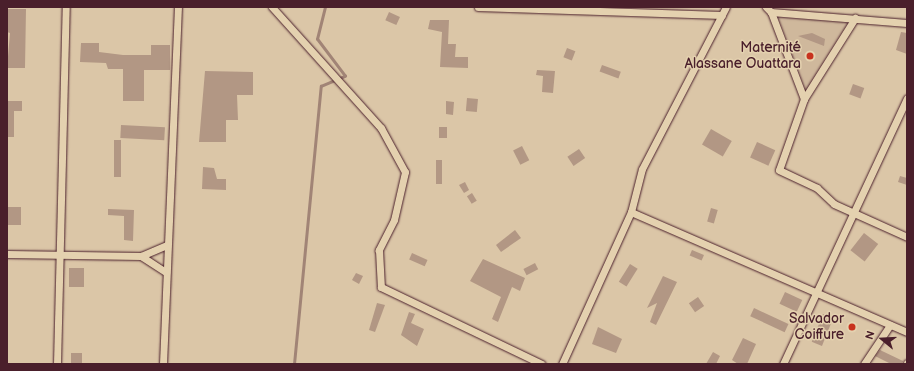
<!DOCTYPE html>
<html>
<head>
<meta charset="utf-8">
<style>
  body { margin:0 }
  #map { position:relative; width:914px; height:371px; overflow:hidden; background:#dbc6a7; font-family:"Balsamiq Sans",sans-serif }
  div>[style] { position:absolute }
  .built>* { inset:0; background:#cfb89c }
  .stream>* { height:2.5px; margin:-1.25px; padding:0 1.25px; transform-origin:1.25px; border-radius:1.25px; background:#a18476 }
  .building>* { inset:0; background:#b29784; transform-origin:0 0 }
  .roads { filter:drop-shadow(0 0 1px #4a1f2b) drop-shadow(0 0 1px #4a1f2b) }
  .minor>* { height:7px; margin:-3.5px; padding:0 3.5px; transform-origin:3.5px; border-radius:3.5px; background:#e4d1af }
  .dots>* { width:11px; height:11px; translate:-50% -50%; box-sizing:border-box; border:2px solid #e4d1af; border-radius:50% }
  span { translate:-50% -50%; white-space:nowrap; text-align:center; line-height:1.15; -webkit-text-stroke:3px #e4d1af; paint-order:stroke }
  .poi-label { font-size:14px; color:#4a1f2b }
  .right { translate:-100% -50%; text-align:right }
  .frame { position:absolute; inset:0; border:8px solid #4a1f2b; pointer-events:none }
  .north { position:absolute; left:862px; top:319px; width:40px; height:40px; -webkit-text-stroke:3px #e4d1af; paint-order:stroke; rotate:288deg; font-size:11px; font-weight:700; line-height:16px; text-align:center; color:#4a1f2b }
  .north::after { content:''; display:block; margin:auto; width:14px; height:18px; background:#4a1f2b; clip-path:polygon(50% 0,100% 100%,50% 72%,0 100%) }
</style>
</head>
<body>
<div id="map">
  <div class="built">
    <div style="clip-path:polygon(778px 17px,850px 20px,806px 91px)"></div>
  </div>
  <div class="stream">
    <div style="left:294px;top:364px;width:279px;rotate:-84.5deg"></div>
    <div style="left:321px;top:86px;width:26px;rotate:-23deg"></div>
    <div style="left:345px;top:76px;width:46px;rotate:-127.1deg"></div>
    <div style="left:317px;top:39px;width:33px;rotate:-76deg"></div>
  </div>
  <div class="building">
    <div style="clip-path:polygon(7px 9px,26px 9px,25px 68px,7px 68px,10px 33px,7px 32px)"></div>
    <div style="left:389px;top:12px;width:12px;height:9px;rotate:24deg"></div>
    <div style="clip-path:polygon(430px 20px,449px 20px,448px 44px,456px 44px,455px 57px,468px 57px,468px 68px,440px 67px,442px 32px,428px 29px)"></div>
    <div style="clip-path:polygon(901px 32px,907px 33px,907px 54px,896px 50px)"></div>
    <div style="clip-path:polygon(812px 33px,825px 39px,824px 46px,798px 36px)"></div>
    <div style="clip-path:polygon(81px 43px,99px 43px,99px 52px,123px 55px,151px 55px,151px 45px,170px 45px,170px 70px,144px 70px,144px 101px,123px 101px,123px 69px,108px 69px,106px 63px,80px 62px)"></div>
    <div style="left:567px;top:48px;width:9px;height:10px;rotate:21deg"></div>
    <div style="left:602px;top:65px;width:20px;height:7px;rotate:20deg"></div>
    <div style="clip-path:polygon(537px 70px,555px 71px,553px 93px,542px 92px,543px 76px,536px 75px)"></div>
    <div style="clip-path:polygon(205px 71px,253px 72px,253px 95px,237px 95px,238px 120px,226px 120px,226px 142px,199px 142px)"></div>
    <div style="left:853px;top:84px;width:12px;height:11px;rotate:20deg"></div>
    <div style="left:467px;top:98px;width:11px;height:13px;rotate:5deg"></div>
    <div style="clip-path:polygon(7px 101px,22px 101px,22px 111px,14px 111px,14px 137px,7px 137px)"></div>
    <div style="clip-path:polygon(446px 101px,454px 102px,453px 115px,446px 114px)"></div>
    <div style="left:121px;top:125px;width:44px;height:13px;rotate:3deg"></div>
    <div style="left:439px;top:127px;width:8px;height:11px"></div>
    <div style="left:711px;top:129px;width:24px;height:18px;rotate:30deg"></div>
    <div style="left:114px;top:140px;width:7px;height:37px"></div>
    <div style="left:757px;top:142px;width:20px;height:17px;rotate:24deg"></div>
    <div style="left:522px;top:146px;width:16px;height:10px;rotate:63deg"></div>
    <div style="left:579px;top:149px;width:11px;height:14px;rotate:56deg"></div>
    <div style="left:436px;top:160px;width:6px;height:24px"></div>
    <div style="clip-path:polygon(203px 167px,214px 168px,217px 179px,226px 179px,226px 190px,202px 189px)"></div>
    <div style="clip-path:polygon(900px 176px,907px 178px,907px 185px,898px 182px)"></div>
    <div style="clip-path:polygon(465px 182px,469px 190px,464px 193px,459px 185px)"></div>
    <div style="left:472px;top:193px;width:9px;height:6px;rotate:58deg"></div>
    <div style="left:7px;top:207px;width:14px;height:18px"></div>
    <div style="left:711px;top:208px;width:7px;height:14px;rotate:16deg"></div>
    <div style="clip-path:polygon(108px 209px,134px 210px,133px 241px,124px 240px,124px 216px,108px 215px)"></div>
    <div style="clip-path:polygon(515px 230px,521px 238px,501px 252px,496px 245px)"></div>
    <div style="left:864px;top:233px;width:18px;height:22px;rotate:38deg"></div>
    <div style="left:692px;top:250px;width:13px;height:6px;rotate:23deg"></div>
    <div style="left:412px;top:253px;width:17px;height:7px;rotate:24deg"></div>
    <div style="clip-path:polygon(483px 259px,525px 278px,520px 291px,512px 287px,498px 322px,492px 319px,501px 297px,470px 281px)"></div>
    <div style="left:535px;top:263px;width:7px;height:13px;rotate:63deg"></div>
    <div style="left:630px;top:264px;width:9px;height:21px;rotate:32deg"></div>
    <div style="left:69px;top:268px;width:15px;height:19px"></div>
    <div style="clip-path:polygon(356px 273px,363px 276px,359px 284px,352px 280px)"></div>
    <div style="clip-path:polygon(663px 276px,677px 282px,656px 325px,650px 322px,657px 303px,647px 308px)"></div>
    <div style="left:785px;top:292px;width:19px;height:13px;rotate:25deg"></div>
    <div style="left:698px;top:297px;width:11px;height:11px;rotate:56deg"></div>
    <div style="clip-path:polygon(377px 303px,385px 305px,375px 332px,369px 330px)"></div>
    <div style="left:754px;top:308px;width:38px;height:9px;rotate:25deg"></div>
    <div style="clip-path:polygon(409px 312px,415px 314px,411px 323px,424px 329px,417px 346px,401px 335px)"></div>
    <div style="left:823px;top:314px;width:11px;height:30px;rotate:22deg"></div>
    <div style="clip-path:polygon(598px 327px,622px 339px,616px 353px,592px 344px)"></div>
    <div style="clip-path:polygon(743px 338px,756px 344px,747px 364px,738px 364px,732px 360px)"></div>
    <div style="clip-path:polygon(880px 350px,903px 361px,902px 364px,891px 364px,875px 356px)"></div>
    <div style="clip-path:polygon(713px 352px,720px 356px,716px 364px,706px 364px)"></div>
    <div style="left:71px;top:353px;width:11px;height:11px"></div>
  </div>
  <div class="roads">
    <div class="minor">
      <div style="left:272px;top:7px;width:163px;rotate:48deg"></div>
      <div style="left:381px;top:128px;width:50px;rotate:61.4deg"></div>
      <div style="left:405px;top:172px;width:49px;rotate:102.9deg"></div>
      <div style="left:394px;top:220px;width:34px;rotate:117deg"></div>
      <div style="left:379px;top:250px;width:37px;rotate:87deg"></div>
      <div style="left:381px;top:287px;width:178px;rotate:25.6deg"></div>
      <div style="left:478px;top:7px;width:244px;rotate:1.9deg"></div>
      <div style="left:766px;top:7px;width:7px;rotate:45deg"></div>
      <div style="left:771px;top:12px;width:136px;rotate:4.6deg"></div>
      <div style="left:771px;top:12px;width:93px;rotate:69.2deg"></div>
      <div style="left:804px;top:99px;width:75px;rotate:109.4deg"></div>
      <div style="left:779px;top:170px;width:42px;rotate:25.3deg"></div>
      <div style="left:817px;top:188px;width:23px;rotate:43deg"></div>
      <div style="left:834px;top:204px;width:80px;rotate:24.3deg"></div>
      <div style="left:804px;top:99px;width:96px;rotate:-57.8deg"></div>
      <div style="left:631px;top:212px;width:301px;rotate:23.5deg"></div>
      <div style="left:7px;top:254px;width:134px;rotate:0.9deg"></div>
      <div style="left:141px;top:256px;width:30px;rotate:33deg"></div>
      <div style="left:141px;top:256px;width:28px;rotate:-23deg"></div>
      <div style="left:57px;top:364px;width:357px;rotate:-88.6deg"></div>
      <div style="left:163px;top:364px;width:357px;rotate:-87.6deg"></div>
      <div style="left:562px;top:364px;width:167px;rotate:-65.6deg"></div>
      <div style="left:631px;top:212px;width:44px;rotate:-75.7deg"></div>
      <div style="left:642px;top:169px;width:182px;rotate:-62.6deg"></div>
      <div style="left:783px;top:364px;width:293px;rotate:-65deg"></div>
      <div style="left:864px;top:364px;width:47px;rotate:-56.3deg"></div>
      <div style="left:907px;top:364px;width:1px;rotate:-90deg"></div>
    </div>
  </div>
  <div class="dots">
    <div style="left:810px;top:56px;background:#c8321e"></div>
    <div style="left:852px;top:327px;background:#c8321e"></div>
  </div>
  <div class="poi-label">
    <span class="right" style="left:801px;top:56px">Maternité<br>Alassane Ouattara</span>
    <span class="right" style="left:844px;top:327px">Salvador<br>Coiffure</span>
  </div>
  <div class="frame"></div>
  <div class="north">N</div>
</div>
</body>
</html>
